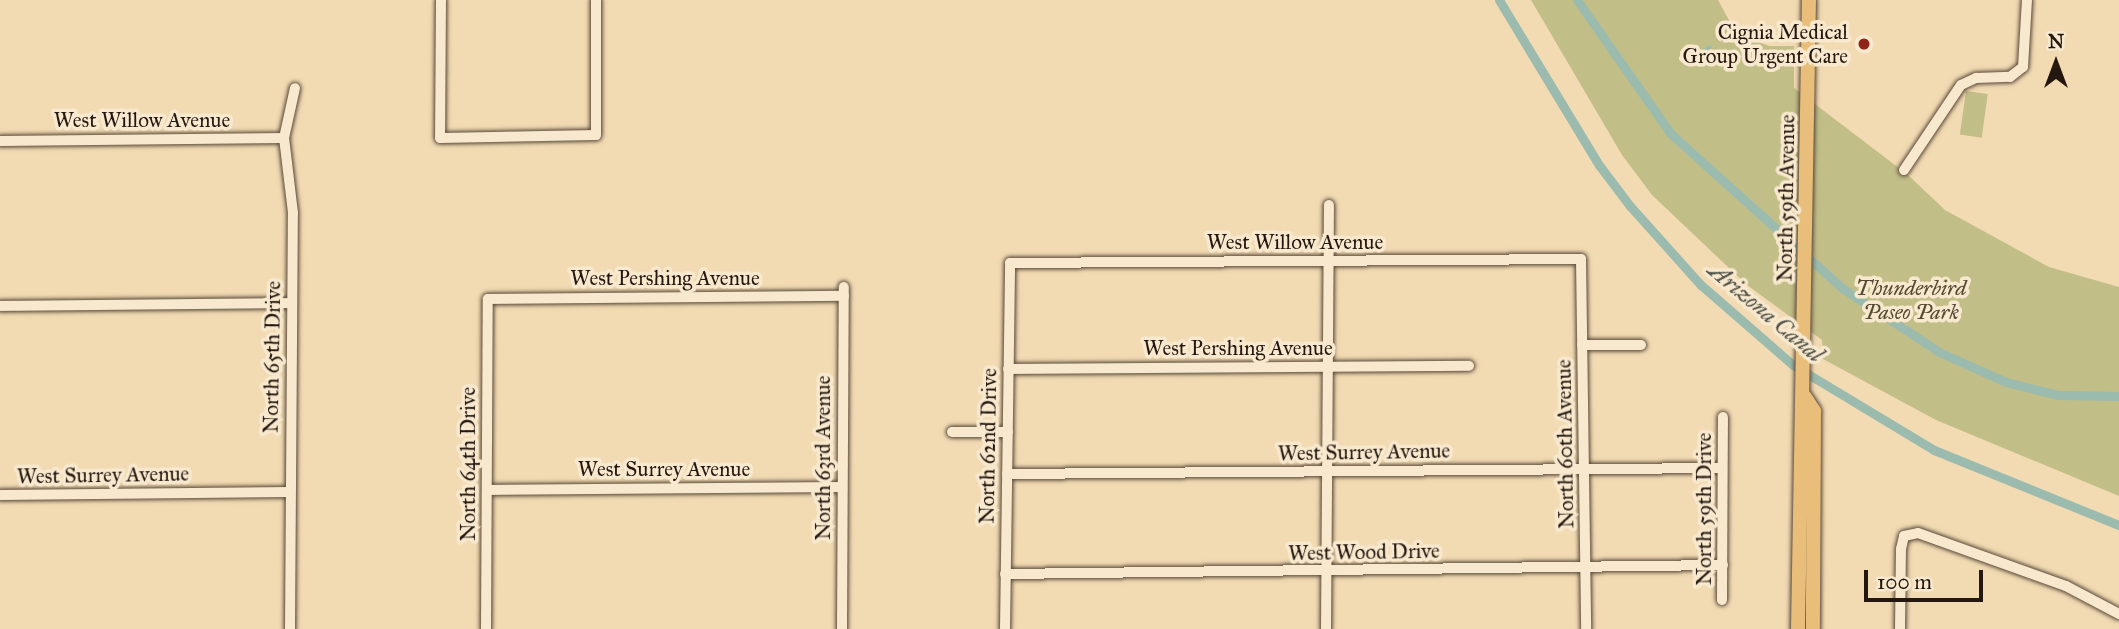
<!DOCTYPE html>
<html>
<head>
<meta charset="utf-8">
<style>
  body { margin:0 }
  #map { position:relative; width:2119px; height:629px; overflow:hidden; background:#f2dbb3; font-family:"IM FELL Great Primer",serif }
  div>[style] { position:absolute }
  .green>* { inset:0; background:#c2be88; transform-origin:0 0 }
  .stream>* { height:2.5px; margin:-1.25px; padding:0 1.25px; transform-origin:1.25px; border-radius:1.25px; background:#9bbbae }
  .canal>* { height:9px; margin:-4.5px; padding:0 4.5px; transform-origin:4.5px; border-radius:4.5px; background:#9bbbae }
  .roads { filter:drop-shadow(0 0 2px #584838) drop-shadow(0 0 2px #584838) }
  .minor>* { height:10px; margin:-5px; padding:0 5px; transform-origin:5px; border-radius:5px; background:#f7e8ce }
  .major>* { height:14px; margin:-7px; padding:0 7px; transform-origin:7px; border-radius:7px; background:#e9be7a }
  .dots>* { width:19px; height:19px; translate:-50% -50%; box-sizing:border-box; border:4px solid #f7e8ce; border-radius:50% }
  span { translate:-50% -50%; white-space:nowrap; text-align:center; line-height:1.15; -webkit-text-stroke:7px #f7e8ce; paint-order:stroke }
  .poi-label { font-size:21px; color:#24170f }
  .right { translate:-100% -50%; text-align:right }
  .street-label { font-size:21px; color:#24170f }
  .park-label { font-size:21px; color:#534933; font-style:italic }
  .water-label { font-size:23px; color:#4e5047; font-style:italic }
  .north { position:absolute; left:2021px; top:28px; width:70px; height:70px; -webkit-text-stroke:5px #f7e8ce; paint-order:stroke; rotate:0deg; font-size:19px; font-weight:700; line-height:28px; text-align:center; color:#24170f }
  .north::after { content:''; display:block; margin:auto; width:24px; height:32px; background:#24170f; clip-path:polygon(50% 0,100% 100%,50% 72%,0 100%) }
  .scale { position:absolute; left:1864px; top:570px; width:119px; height:32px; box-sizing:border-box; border:4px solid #24170f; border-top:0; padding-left:9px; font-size:21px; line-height:24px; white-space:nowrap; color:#24170f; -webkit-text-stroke:5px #f7e8ce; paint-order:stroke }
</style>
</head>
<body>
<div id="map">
  <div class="green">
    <div style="clip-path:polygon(1531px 0,1718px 0,1736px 33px,1769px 46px,1794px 46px,1794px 88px,1908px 175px,1945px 210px,2049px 267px,2119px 287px,2119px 496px,1936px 420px,1823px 359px,1822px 340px,1747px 285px,1652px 195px,1622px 155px)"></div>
    <div style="left:1966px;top:91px;width:22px;height:44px;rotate:8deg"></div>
  </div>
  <div class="stream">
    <div style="left:1702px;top:51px;width:9px;rotate:-32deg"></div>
  </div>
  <div class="canal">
    <div style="left:1499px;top:0;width:193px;rotate:58.8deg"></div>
    <div style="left:1599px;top:165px;width:51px;rotate:52.9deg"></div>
    <div style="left:1630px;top:206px;width:106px;rotate:48.1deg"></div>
    <div style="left:1701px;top:285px;width:122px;rotate:41deg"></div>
    <div style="left:1793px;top:365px;width:165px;rotate:31.1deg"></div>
    <div style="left:1934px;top:450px;width:200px;rotate:22.1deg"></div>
    <div style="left:1577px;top:0;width:162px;rotate:55deg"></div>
    <div style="left:1670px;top:133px;width:232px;rotate:42deg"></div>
    <div style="left:1842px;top:288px;width:116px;rotate:33.4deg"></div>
    <div style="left:1939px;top:352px;width:73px;rotate:24.1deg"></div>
    <div style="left:2006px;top:382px;width:54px;rotate:14deg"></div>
    <div style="left:2058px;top:395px;width:61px;rotate:0.9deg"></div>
  </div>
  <div class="roads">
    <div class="minor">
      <div style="left:441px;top:0;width:138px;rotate:90.4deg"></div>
      <div style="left:440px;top:138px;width:156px;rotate:-1.1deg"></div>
      <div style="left:596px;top:135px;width:135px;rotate:-90deg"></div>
      <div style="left:0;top:141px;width:284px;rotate:-0.6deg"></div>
      <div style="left:1904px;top:170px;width:102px;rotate:-56.2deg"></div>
      <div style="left:1961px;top:85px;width:17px;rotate:-25deg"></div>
      <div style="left:1976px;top:78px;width:34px;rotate:-2deg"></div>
      <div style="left:2010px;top:77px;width:16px;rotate:-38deg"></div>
      <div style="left:2023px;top:67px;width:67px;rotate:-86.6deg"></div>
      <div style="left:0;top:306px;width:291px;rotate:-0.6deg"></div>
      <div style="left:1582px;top:345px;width:59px"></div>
      <div style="left:1008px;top:369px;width:461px;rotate:-0.4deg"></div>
      <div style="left:952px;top:432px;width:56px"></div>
      <div style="left:1007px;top:474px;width:715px;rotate:-0.48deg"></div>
      <div style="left:487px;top:490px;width:355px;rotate:-0.5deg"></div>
      <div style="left:0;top:495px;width:290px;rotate:-0.6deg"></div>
      <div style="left:1005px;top:574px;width:718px;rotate:-0.72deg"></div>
      <div style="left:1722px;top:600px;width:183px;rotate:-89.7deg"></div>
      <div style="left:290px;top:629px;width:416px;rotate:-89.6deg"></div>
      <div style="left:293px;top:213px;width:76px;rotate:-96.8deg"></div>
      <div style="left:284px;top:138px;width:51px;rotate:-77.6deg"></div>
      <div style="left:486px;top:629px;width:330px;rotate:-89.7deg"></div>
      <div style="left:488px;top:299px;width:356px;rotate:-0.5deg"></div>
      <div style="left:842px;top:629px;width:342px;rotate:-89.7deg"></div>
      <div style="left:1005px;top:629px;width:366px;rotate:-89.2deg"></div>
      <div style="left:1010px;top:263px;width:571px;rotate:-0.4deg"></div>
      <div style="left:1581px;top:259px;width:370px;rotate:89.2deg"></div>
      <div style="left:1326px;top:629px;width:424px;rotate:-89.6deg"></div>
      <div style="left:1900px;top:629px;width:80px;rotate:-89.3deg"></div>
      <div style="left:1901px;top:549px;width:13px;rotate:-77deg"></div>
      <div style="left:1904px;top:536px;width:14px;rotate:-12deg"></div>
      <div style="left:1918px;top:533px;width:157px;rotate:19.7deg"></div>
      <div style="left:2066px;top:586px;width:60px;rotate:27.8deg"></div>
    </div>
    <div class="major">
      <div style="left:1805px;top:397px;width:17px;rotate:57deg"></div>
      <div style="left:1814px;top:411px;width:218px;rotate:90.3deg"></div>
      <div style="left:1798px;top:629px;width:629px;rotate:-89deg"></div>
    </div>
  </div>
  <div class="dots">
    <div style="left:1864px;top:44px;background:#8f2418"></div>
  </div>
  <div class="poi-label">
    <span class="right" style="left:1848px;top:44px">Cignia Medical<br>Group Urgent Care</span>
  </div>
  <div class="street-label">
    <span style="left:142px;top:120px">West Willow Avenue</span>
    <span style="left:1786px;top:198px;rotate:-89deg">North 59th Avenue</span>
    <span style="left:1295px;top:242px">West Willow Avenue</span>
    <span style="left:665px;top:278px">West Pershing Avenue</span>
    <span style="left:1238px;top:348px">West Pershing Avenue</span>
    <span style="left:272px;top:357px;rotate:-89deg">North 65th Drive</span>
    <span style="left:1565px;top:444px;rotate:-91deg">North 60th Avenue</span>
    <span style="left:988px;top:446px;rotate:-89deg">North 62nd Drive</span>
    <span style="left:1364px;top:452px;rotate:-1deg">West Surrey Avenue</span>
    <span style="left:823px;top:458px;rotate:-90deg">North 63rd Avenue</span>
    <span style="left:468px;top:464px;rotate:-90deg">North 64th Drive</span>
    <span style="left:664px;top:469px">West Surrey Avenue</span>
    <span style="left:103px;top:475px;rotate:-1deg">West Surrey Avenue</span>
    <span style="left:1704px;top:509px;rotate:-90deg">North 59th Drive</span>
    <span style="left:1364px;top:552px;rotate:-1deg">West Wood Drive</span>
  </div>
  <div class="park-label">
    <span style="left:1911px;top:300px">Thunderbird<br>Paseo Park</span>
  </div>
  <div class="water-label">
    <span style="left:1766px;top:312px;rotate:40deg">Arizona Canal</span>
  </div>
  <div class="north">N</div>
  <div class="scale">100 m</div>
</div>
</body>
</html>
